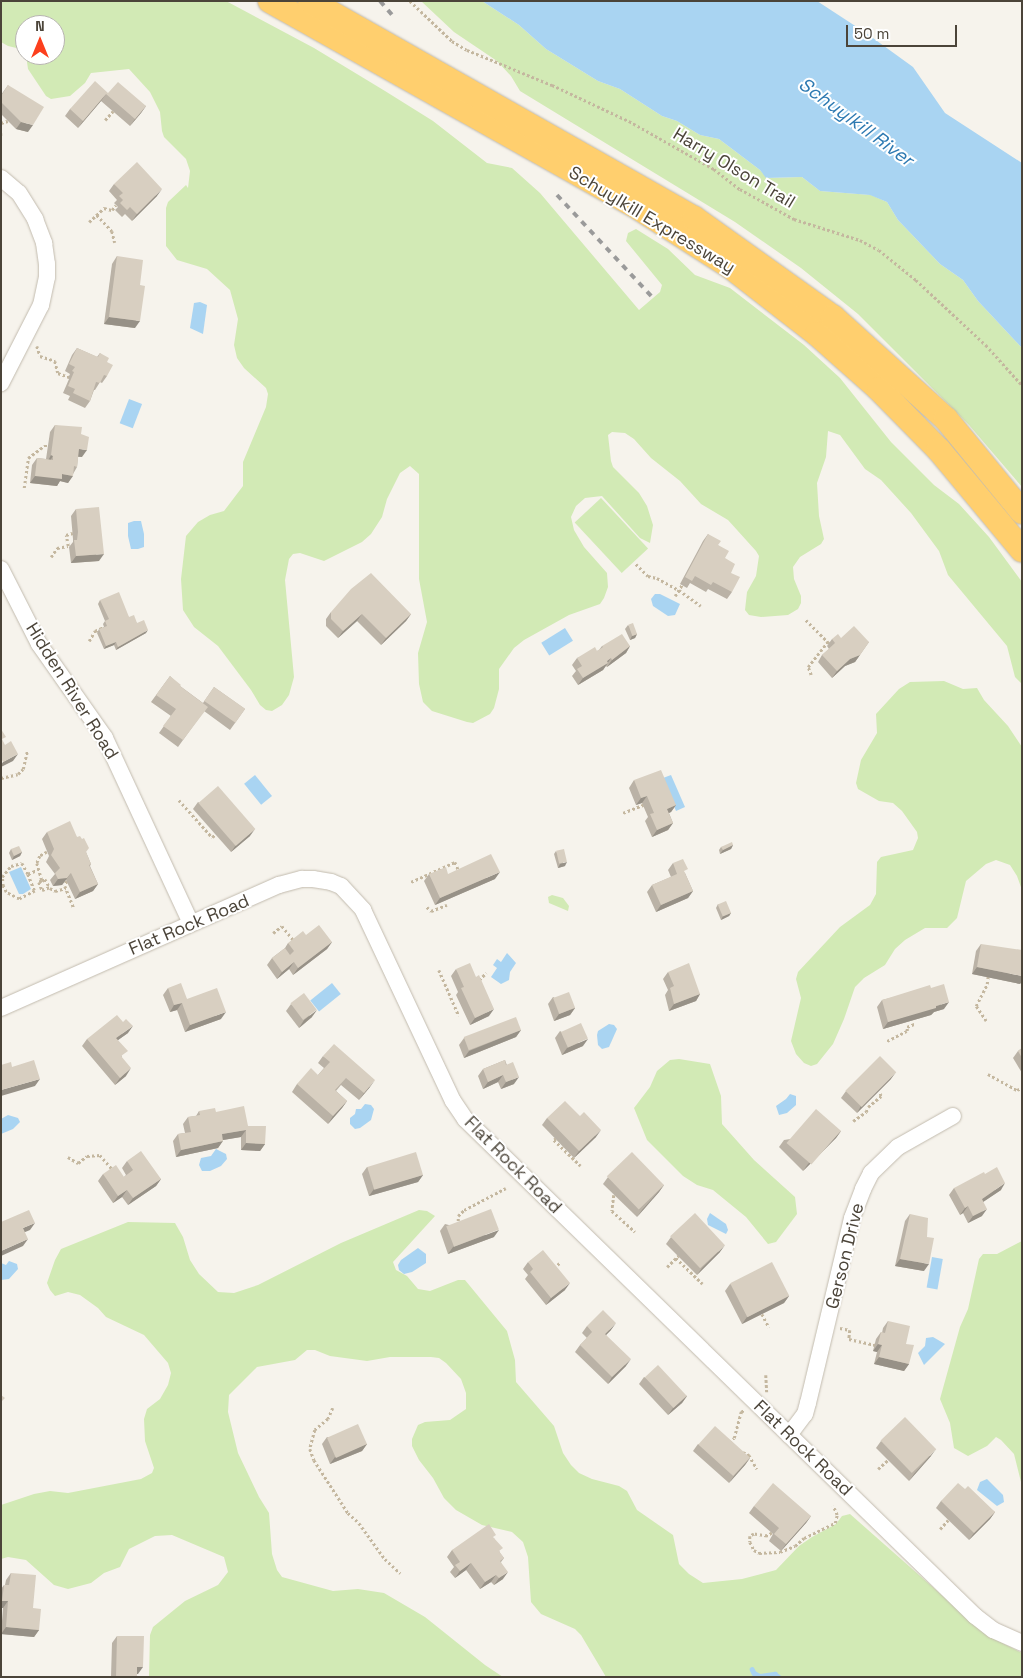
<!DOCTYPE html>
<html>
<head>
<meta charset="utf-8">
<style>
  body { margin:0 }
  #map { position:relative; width:1023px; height:1678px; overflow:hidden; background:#f6f3ec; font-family:"Space Grotesk",sans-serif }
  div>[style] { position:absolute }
  .green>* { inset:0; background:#d2eab5; transform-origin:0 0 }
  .water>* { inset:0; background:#a9d4f2; transform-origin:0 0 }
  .stream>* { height:4.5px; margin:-2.25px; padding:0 2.25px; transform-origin:2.25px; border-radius:2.25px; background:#a9d4f2 }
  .path>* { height:2.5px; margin-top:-1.25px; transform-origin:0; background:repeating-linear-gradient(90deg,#c4b79f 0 2.5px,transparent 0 5px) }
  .roads { filter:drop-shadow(0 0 1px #c2bbae) drop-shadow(0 0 1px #c2bbae) }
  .minor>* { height:16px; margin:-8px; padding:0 8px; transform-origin:8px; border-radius:8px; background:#fff }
  .highway>* { height:24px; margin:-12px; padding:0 12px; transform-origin:12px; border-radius:12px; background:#ffcf6e }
  .rail>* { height:4px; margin-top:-2px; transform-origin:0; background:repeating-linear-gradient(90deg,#9a9a9a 0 6px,transparent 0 12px) }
  .wall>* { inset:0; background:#bab2a6 }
  .shaded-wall>* { inset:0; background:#979187; transform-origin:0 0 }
  .building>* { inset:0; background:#d8cfc1; transform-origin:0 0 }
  span { translate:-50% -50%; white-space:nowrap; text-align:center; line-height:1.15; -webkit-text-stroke:4px #fff; paint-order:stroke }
  .street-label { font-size:18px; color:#4b4439 }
  .water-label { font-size:19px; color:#2e7ab2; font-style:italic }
  .frame { position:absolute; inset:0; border:2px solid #4b4439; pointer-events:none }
  .north { position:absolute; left:15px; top:15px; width:50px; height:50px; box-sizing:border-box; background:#fff; border:1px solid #b7b4b0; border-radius:50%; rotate:0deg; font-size:14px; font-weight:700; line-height:20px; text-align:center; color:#4b4439 }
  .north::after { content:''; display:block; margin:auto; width:18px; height:22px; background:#fc3f1d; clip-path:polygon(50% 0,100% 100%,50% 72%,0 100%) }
  .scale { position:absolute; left:846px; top:25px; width:111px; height:22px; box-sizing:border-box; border:2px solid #4b4439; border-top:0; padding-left:6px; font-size:15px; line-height:18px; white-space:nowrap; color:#4b4439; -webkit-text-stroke:4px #fff; paint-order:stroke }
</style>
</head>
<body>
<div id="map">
  <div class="green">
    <div style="clip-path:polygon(1px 1px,226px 1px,314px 48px,385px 91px,433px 121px,487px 163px,512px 168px,540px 193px,639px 310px,660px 292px,662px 285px,626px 241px,628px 233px,636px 229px,668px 249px,695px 275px,730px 288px,804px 345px,840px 378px,891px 442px,934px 485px,959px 504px,989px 537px,1022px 582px,1022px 684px,1015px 677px,1007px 646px,948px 575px,939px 551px,911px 513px,881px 480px,865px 469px,840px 435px,828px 431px,826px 457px,817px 483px,819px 516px,824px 539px,821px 544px,800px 557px,793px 567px,794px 579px,801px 596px,801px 603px,798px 609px,788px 615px,761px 617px,749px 615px,745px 610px,747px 592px,756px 576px,759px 556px,756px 551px,728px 520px,701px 504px,680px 481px,651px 458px,634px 439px,625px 433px,612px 432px,608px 435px,611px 461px,613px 467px,639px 493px,647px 506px,653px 525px,650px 543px,640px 538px,602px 496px,585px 498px,576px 506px,571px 517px,574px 530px,584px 547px,607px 573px,608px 587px,604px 598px,600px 604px,569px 615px,524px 640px,514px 648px,499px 669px,499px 689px,494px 708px,490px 714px,473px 723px,467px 722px,432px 711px,423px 702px,419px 684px,418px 653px,427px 622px,419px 579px,419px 474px,410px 466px,400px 473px,387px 499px,382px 517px,371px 534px,362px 542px,324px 561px,300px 553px,293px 554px,289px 559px,285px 580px,294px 677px,289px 695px,282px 705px,272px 711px,266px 710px,260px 705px,251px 690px,218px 646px,194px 627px,183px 610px,181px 579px,186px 536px,198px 522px,210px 515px,224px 511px,243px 486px,243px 462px,266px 407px,268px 394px,266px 388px,244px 368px,237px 358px,234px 345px,238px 319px,230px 290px,207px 269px,177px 260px,166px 246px,166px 208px,168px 202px,186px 185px,188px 188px,190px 171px,186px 159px,164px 137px,162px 131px,160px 112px,150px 92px,129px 69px,91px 73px,85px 83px,70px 96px,51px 99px,46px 96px,28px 69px,26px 55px,55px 55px,55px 25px,25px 25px,25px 50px,8px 46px,1px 42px)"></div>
    <div style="clip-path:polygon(421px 1px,482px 1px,519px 25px,546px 49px,598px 81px,620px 89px,662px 116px,677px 121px,700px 135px,719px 139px,760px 170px,767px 178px,802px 177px,820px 191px,871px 195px,887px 202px,898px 220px,940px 264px,963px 280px,978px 301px,1022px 348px,1022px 487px,969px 425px,858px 314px,801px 268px,735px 222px,520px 91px,511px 76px,497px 61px,454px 32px)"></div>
    <div style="left:601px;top:498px;width:69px;height:36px;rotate:47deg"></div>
    <div style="clip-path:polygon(944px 681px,963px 689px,977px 688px,984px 700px,1008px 726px,1022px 747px,1022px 890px,1017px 876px,1010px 865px,996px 860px,986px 864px,966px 881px,957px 918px,947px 928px,925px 928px,905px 940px,895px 949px,885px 965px,864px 978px,855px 987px,844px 1019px,833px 1044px,817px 1064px,811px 1066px,804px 1063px,796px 1054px,791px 1041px,801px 998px,796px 979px,798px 972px,840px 927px,870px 905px,876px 894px,877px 862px,881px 857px,913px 850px,918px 838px,917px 832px,902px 811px,893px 803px,879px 801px,858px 789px,856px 783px,861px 760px,877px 733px,876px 714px,899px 689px,910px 682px)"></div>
    <div style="clip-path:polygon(552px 895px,563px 898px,569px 906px,568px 911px,549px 903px,548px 897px)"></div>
    <div style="clip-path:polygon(679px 1059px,710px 1064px,721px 1096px,722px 1124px,754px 1160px,795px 1197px,797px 1214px,776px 1242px,768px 1244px,746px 1217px,713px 1190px,697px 1185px,683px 1176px,647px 1140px,634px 1108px,650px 1087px,657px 1071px,670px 1060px)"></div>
    <div style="clip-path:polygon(419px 1210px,427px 1211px,435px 1216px,393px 1262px,396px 1270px,407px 1276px,418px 1289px,430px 1291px,458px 1280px,465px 1280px,507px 1331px,515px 1360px,516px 1382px,554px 1426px,563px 1453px,571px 1465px,579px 1473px,592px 1479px,619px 1486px,627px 1491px,637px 1510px,673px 1535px,679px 1564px,689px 1574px,703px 1583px,742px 1579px,776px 1570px,799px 1546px,812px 1537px,836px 1524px,842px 1516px,850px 1514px,987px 1635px,1022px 1653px,1022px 1677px,606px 1677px,581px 1635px,575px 1629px,541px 1614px,531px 1602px,528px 1557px,523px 1542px,512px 1532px,482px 1525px,456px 1510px,444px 1498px,433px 1478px,419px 1460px,412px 1446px,412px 1439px,418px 1425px,425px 1422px,450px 1420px,466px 1409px,466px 1393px,461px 1379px,446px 1363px,439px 1358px,431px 1357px,390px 1357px,367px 1361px,330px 1356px,315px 1350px,307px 1350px,295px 1360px,257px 1367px,229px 1395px,228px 1412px,238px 1453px,259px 1497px,269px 1513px,272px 1554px,277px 1570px,282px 1577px,333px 1591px,358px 1589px,384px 1593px,425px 1617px,485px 1665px,503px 1677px,149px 1677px,150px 1635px,153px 1627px,185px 1601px,218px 1585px,228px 1572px,224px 1557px,172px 1535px,155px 1536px,129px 1549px,120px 1567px,104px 1573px,91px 1583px,68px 1589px,54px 1585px,26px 1560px,8px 1557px,1px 1559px,1px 1505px,34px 1494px,50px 1491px,68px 1493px,141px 1479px,152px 1473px,154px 1468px,145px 1441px,144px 1419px,147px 1409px,160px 1399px,168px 1385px,171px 1373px,168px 1363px,144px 1335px,106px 1317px,98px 1308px,80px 1295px,68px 1292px,55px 1296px,50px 1290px,47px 1283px,55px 1260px,61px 1249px,128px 1222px,175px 1223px,183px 1237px,190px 1260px,199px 1274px,218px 1292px,234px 1293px,258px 1285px,341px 1243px)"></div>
    <div style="clip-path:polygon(1022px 1241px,1022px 1486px,1014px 1454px,1001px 1440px,996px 1437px,987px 1446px,968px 1456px,954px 1448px,950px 1423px,940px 1399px,960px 1327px,968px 1309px,979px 1259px,983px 1254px,997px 1254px)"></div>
  </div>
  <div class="water">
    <div style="clip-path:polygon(482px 1px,817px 1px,866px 33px,913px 67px,945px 113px,1022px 163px,1022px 348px,978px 301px,963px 280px,940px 264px,898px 220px,887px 202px,870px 195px,820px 191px,802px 177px,766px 178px,760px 170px,719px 139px,700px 135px,677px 121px,662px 116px,620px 89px,598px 81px,546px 49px,519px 25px)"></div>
    <div style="clip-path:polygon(200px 302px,207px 305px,203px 334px,190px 328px,194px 303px)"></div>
    <div style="left:129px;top:399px;width:14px;height:26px;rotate:21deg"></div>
    <div style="clip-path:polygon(134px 521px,141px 521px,144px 534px,144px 547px,138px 549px,131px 549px,128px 536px,128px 523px)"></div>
    <div style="clip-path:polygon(660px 594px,680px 604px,675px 615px,668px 616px,653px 606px,651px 599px,655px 594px)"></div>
    <div style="left:565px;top:628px;width:15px;height:28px;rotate:58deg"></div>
    <div style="left:255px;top:775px;width:27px;height:14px;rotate:51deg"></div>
    <div style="clip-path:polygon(671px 775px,685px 807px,676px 811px,663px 778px)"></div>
    <div style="clip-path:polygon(21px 867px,31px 889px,23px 894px,19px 894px,9px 872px)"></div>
    <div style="clip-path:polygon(507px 953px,516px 963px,510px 972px,509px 980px,501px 984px,491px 977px,497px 968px,493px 965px,497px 959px,501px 962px)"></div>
    <div style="left:332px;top:983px;width:14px;height:28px;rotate:51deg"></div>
    <div style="clip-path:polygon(609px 1024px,614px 1025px,617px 1029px,609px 1047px,602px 1049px,598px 1045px,597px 1035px,598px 1031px)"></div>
    <div style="clip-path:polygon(790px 1094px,796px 1096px,796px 1105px,787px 1113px,779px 1115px,776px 1106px,786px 1099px)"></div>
    <div style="clip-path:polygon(365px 1104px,371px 1105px,374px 1109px,371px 1120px,360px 1128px,355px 1129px,350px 1124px,350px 1118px,355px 1114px,356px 1109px,361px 1109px)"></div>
    <div style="clip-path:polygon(8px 1115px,18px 1118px,20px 1122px,13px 1129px,1px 1134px,1px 1119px)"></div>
    <div style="clip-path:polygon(216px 1149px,226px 1154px,227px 1159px,221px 1166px,210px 1171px,202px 1171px,199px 1165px,201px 1158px,211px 1156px)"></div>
    <div style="clip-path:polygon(710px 1213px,726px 1224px,728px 1230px,726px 1234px,708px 1225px,707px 1219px)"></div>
    <div style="clip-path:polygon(418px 1248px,426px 1254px,426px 1263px,412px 1272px,404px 1274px,399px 1270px,398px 1265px,401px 1260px)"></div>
    <div style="left:932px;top:1257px;width:11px;height:31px;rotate:10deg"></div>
    <div style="clip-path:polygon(9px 1261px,17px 1264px,18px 1269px,9px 1279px,1px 1280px,1px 1263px,6px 1265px)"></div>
    <div style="clip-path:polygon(933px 1337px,945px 1344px,924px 1365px,918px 1353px,925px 1346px,926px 1338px)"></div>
    <div style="clip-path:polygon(987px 1479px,1003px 1495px,1004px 1502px,997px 1506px,977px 1490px,980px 1482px)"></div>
  </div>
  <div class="stream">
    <div style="left:752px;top:1669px;width:4px;rotate:63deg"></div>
    <div style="left:754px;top:1673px;width:7px;rotate:27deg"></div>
    <div style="left:760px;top:1676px;width:15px;rotate:-8deg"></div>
    <div style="left:775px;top:1674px;width:5px;rotate:37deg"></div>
  </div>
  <div class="path">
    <div style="left:410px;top:1px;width:58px;rotate:43.6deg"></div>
    <div style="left:452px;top:41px;width:17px;rotate:31deg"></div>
    <div style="left:467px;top:50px;width:92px;rotate:22.4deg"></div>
    <div style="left:552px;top:85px;width:85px;rotate:25.1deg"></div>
    <div style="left:629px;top:121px;width:98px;rotate:29.5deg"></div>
    <div style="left:714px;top:169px;width:33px;rotate:38deg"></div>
    <div style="left:740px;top:189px;width:62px;rotate:29.1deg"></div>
    <div style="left:794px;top:219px;width:69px;rotate:17.7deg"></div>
    <div style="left:860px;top:240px;width:21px;rotate:28deg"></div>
    <div style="left:879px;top:250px;width:48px;rotate:39deg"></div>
    <div style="left:916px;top:280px;width:96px;rotate:42.9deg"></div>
    <div style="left:986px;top:345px;width:54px;rotate:48deg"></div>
    <div style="left:105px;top:120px;width:12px;rotate:-48deg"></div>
    <div style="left:1px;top:123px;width:7px;rotate:-16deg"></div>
    <div style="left:1px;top:133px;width:4px;rotate:90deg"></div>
    <div style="left:97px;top:215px;width:22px;rotate:47deg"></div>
    <div style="left:112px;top:231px;width:12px;rotate:76deg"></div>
    <div style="left:89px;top:222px;width:21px;rotate:-43deg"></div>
    <div style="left:104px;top:208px;width:8px;rotate:14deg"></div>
    <div style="left:112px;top:210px;width:6px;rotate:-51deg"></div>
    <div style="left:37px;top:346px;width:10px;rotate:73deg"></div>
    <div style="left:40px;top:356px;width:16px;rotate:18deg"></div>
    <div style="left:55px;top:361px;width:12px;rotate:76deg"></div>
    <div style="left:58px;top:373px;width:12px;rotate:20deg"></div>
    <div style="left:24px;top:488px;width:30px;rotate:-82deg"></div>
    <div style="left:28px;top:458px;width:20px;rotate:-37deg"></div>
    <div style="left:44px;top:446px;width:4px"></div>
    <div style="left:51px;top:557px;width:11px;rotate:-56deg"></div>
    <div style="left:57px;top:548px;width:11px;rotate:-10deg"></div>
    <div style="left:68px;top:546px;width:11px;rotate:-100deg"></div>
    <div style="left:66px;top:535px;width:7px;rotate:-16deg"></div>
    <div style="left:636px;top:564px;width:17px;rotate:45deg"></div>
    <div style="left:648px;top:576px;width:9px;rotate:13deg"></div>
    <div style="left:657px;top:578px;width:25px;rotate:29deg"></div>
    <div style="left:679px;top:590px;width:27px;rotate:36deg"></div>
    <div style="left:675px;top:596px;width:13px;rotate:-58deg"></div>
    <div style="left:806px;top:620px;width:34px;rotate:45deg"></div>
    <div style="left:89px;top:641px;width:12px;rotate:-59deg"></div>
    <div style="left:95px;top:631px;width:10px;rotate:-24deg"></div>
    <div style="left:811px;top:675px;width:9px;rotate:-111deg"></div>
    <div style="left:808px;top:667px;width:33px;rotate:-52deg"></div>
    <div style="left:1px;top:778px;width:17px;rotate:-13deg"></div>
    <div style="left:18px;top:774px;width:7px;rotate:-45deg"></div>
    <div style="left:23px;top:769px;width:18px;rotate:-77deg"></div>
    <div style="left:179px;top:800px;width:50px;rotate:48.3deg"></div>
    <div style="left:212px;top:837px;width:4px;rotate:-34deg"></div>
    <div style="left:623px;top:813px;width:22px;rotate:-22deg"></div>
    <div style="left:47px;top:852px;width:8px;rotate:150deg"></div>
    <div style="left:40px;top:856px;width:8px;rotate:113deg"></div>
    <div style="left:37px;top:863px;width:19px;rotate:74deg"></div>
    <div style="left:42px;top:881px;width:4px;rotate:-34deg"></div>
    <div style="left:45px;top:879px;width:10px;rotate:61deg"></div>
    <div style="left:50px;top:888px;width:6px;rotate:31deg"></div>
    <div style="left:55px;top:891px;width:11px;rotate:-15deg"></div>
    <div style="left:28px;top:874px;width:18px;rotate:68deg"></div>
    <div style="left:35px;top:891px;width:18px;rotate:153deg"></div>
    <div style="left:19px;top:899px;width:15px;rotate:-152deg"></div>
    <div style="left:6px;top:892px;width:7px;rotate:-117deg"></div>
    <div style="left:3px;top:886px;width:9px;rotate:-96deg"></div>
    <div style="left:2px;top:877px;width:14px;rotate:-51deg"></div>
    <div style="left:11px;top:866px;width:11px;rotate:-15deg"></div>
    <div style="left:22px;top:863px;width:13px;rotate:61deg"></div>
    <div style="left:28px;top:874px;width:10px;rotate:-24deg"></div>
    <div style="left:42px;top:881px;width:3px;rotate:162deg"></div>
    <div style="left:39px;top:882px;width:9px;rotate:69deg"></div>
    <div style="left:42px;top:890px;width:9px;rotate:-21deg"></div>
    <div style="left:67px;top:881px;width:5px;rotate:112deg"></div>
    <div style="left:65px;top:886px;width:24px;rotate:68deg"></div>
    <div style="left:411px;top:882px;width:48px;rotate:-24.4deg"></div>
    <div style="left:455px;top:862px;width:10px;rotate:66deg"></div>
    <div style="left:427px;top:907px;width:6px;rotate:45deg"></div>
    <div style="left:431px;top:911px;width:17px;rotate:-21deg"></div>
    <div style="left:273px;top:933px;width:11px;rotate:-38deg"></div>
    <div style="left:282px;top:926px;width:19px;rotate:51deg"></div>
    <div style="left:439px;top:970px;width:50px;rotate:66.5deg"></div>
    <div style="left:479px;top:980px;width:10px;rotate:-45deg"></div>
    <div style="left:986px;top:1021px;width:18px;rotate:-124deg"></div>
    <div style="left:976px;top:1006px;width:25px;rotate:-63deg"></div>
    <div style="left:987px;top:984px;width:8px;rotate:-83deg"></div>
    <div style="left:887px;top:1041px;width:22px;rotate:-27deg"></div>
    <div style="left:907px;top:1031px;width:4px;rotate:-90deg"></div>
    <div style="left:907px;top:1027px;width:8px;rotate:-23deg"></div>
    <div style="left:988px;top:1074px;width:33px;rotate:29deg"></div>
    <div style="left:1017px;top:1090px;width:5px;rotate:-22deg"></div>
    <div style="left:853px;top:1121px;width:16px;rotate:-35deg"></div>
    <div style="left:866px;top:1112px;width:5px;rotate:-68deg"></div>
    <div style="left:868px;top:1107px;width:17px;rotate:-40deg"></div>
    <div style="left:881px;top:1096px;width:4px;rotate:-117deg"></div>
    <div style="left:556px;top:1139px;width:2px;rotate:153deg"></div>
    <div style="left:554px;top:1140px;width:37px;rotate:44deg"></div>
    <div style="left:68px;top:1157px;width:12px;rotate:31deg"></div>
    <div style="left:78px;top:1163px;width:11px;rotate:-38deg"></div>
    <div style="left:87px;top:1156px;width:13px;rotate:-4deg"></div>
    <div style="left:100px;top:1155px;width:21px;rotate:49deg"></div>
    <div style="left:614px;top:1195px;width:16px;rotate:97deg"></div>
    <div style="left:612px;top:1211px;width:31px;rotate:42deg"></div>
    <div style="left:458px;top:1221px;width:5px;rotate:-90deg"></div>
    <div style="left:458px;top:1216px;width:8px;rotate:-45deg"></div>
    <div style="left:464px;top:1210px;width:47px;rotate:-27.6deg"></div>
    <div style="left:676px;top:1258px;width:37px;rotate:44deg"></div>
    <div style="left:553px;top:1267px;width:8px;rotate:-30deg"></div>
    <div style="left:667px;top:1267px;width:16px;rotate:-45deg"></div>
    <div style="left:762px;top:1314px;width:15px;rotate:62deg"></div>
    <div style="left:840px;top:1328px;width:10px;rotate:11deg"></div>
    <div style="left:850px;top:1330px;width:9px;rotate:96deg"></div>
    <div style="left:849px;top:1339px;width:27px;rotate:13deg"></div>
    <div style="left:766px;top:1375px;width:17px;rotate:87deg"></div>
    <div style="left:333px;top:1408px;width:12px;rotate:114deg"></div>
    <div style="left:328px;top:1419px;width:17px;rotate:140deg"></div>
    <div style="left:315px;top:1430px;width:20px;rotate:105deg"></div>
    <div style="left:310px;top:1449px;width:12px;rotate:70deg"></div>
    <div style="left:314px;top:1460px;width:63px;rotate:57.3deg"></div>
    <div style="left:348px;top:1513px;width:15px;rotate:42deg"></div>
    <div style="left:359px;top:1523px;width:44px;rotate:54.2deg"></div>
    <div style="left:385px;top:1559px;width:21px;rotate:43deg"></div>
    <div style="left:730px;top:1443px;width:6px;rotate:-51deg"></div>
    <div style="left:734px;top:1438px;width:27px;rotate:-75deg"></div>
    <div style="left:741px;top:1412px;width:4px;rotate:-34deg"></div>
    <div style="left:743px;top:1452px;width:7px;rotate:27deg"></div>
    <div style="left:749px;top:1455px;width:16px;rotate:60deg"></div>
    <div style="left:878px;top:1469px;width:13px;rotate:-42deg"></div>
    <div style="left:940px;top:1529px;width:12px;rotate:-48deg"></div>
    <div style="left:772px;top:1533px;width:6px;rotate:149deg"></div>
    <div style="left:767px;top:1536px;width:13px;rotate:-171deg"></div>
    <div style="left:754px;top:1534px;width:4px;rotate:153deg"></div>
    <div style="left:750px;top:1536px;width:6px;rotate:90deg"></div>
    <div style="left:750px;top:1542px;width:9px;rotate:63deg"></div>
    <div style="left:754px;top:1550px;width:6px;rotate:31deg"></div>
    <div style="left:759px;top:1553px;width:21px;rotate:-3deg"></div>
    <div style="left:780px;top:1552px;width:16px;rotate:-22deg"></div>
    <div style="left:795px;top:1546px;width:12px;rotate:-42deg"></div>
    <div style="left:804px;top:1538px;width:34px;rotate:-26deg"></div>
    <div style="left:835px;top:1523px;width:8px;rotate:-76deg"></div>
    <div style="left:837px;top:1515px;width:10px;rotate:-114deg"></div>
  </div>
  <div class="roads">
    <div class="minor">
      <div style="left:1px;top:178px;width:23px;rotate:40deg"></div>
      <div style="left:19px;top:193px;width:31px;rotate:58deg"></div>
      <div style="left:35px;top:219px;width:26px;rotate:69deg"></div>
      <div style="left:44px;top:243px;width:21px;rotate:82deg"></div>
      <div style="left:47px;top:264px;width:13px;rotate:90deg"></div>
      <div style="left:47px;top:277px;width:29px;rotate:102deg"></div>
      <div style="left:41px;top:305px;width:88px;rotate:117.1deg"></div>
      <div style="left:1px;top:569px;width:84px;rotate:63.1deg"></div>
      <div style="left:39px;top:644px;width:115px;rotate:54.9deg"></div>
      <div style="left:105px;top:738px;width:204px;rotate:65.1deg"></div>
      <div style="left:1px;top:1008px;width:304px;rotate:-23.9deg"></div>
      <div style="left:279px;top:885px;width:24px;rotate:-15deg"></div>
      <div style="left:302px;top:879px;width:11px"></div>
      <div style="left:313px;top:879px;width:18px;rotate:9deg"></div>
      <div style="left:331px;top:882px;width:11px;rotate:22deg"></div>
      <div style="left:341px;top:886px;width:33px;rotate:47deg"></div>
      <div style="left:363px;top:910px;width:211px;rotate:64.8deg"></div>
      <div style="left:453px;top:1101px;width:22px;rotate:56deg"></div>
      <div style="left:465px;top:1119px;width:712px;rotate:44.26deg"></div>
      <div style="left:975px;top:1616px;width:23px;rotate:38deg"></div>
      <div style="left:993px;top:1630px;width:32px;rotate:24deg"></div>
      <div style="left:789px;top:1435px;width:26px;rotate:-53deg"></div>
      <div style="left:805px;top:1414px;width:11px;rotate:-75deg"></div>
      <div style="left:808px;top:1403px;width:190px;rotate:-76.6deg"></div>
      <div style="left:852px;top:1218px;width:31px;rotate:-69deg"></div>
      <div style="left:863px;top:1189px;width:18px;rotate:-63deg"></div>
      <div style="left:871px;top:1173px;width:37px;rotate:-44deg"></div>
      <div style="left:898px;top:1147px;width:63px;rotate:-29.4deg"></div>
    </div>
    <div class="highway">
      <div style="left:270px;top:1px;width:424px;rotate:29.3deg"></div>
      <div style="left:640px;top:209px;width:108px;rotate:32.5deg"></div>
      <div style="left:731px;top:267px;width:109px;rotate:37.9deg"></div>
      <div style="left:817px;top:334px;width:83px;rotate:41.6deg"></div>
      <div style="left:879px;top:389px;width:86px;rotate:45.5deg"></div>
      <div style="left:939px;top:450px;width:130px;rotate:50.3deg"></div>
      <div style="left:310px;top:1px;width:441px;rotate:29.5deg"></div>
      <div style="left:694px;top:218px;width:171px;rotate:35.5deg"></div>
      <div style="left:833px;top:317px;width:152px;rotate:42.1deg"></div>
      <div style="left:946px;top:419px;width:120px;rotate:50.7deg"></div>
    </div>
  </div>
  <div class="rail">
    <div style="left:380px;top:1px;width:21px;rotate:49deg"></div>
    <div style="left:557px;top:195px;width:141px;rotate:47deg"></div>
  </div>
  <div class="wall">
    <div style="clip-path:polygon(8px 85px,28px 132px,16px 129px,1px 114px,1px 95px)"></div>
    <div style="clip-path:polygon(108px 93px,146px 106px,141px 113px,130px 126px,101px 101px,78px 128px,65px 116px,70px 109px)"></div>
    <div style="clip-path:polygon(114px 184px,157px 196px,132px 221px,125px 214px,122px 217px,115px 210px,118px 207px,114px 203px,117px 200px,109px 191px)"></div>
    <div style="clip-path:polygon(117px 256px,140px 285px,135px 328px,104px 324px,112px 264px)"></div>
    <div style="clip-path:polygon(77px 348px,97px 357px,100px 353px,107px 362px,107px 376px,102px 383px,100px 382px,95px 390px,94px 390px,90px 401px,85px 408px,68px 400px,70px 396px,63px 393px,69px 379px,68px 378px,70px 374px,65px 371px,72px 355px)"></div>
    <div style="clip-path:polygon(55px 425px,81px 434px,82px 457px,78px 457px,77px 467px,68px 483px,60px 481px,57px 486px,30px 483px,32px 465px,37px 458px,46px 459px,50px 432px)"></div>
    <div style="clip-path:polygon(76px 509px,99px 561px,71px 563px,69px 547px,73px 542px,73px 539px,71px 516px)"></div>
    <div style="clip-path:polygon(708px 534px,718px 545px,731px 573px,732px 592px,727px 599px,708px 589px,706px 592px,690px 583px,687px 588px,680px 584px,703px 541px)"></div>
    <div style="clip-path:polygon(100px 600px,129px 617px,137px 623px,146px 633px,116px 650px,114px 645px,104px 649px,97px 633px,99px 629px,104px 627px,103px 624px,105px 621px,98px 604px)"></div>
    <div style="clip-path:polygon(331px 612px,411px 614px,406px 621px,381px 645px,357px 621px,338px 638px,326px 626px,326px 619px)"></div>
    <div style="clip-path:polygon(628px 625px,637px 634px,635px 638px,630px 640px,625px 629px)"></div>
    <div style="clip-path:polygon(841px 638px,869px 642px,855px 662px,845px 666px,832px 678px,818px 662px,822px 655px,829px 649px,827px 646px,832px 639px)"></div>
    <div style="clip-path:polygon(602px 646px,630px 646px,626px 653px,607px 667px,606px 666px,603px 670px,578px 685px,572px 676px,576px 671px,572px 665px,577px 658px,597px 651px,599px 650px)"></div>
    <div style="clip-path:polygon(170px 676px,180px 686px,203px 703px,214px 687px,245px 709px,230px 730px,204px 711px,178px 747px,159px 733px,171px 716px,151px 702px)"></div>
    <div style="clip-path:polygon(634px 780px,676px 805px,671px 812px,669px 813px,673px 823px,668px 830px,652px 837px,645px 821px,648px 817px,642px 803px,636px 805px,629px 788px)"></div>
    <div style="clip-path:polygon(198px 802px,250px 836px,231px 852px,193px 809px)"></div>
    <div style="clip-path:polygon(47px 832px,77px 837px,86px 852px,91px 864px,90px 866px,98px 884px,93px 891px,75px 899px,66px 880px,62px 885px,53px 886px,50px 880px,55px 874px,46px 862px,49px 856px,42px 839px)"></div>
    <div style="clip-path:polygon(733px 845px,731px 849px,720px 854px,719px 850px,721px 847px)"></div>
    <div style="clip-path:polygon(11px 849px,22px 852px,20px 856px,12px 860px,9px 853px)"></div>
    <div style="clip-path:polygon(556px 851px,565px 866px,558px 868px,554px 854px)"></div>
    <div style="clip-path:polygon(673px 863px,685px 873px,693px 891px,688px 898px,656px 912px,647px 892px,652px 885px,671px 877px,668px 870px)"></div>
    <div style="clip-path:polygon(429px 874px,448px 874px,495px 879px,435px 905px,424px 881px)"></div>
    <div style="clip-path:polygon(718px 904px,731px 913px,729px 916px,721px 920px,716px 908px)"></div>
    <div style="clip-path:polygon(332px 942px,327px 949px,293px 975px,289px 969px,277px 979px,267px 965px,272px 958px,285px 948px,288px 943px)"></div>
    <div style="clip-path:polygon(981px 944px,1020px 984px,972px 974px,976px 951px)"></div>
    <div style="clip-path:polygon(456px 969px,489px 1016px,470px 1025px,456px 995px,458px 992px,451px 976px)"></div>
    <div style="clip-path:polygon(668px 972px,700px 994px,696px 1001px,669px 1011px,665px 995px,668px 990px,663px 979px)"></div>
    <div style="clip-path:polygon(168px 988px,187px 999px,221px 1019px,185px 1032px,177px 1010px,170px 1012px,163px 995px)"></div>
    <div style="clip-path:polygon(931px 988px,944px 1009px,934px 1012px,931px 1015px,883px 1029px,877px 1007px,882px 1000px)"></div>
    <div style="clip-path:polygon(553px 997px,575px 1008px,570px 1015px,554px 1021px,548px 1004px)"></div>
    <div style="clip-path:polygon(291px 1004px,312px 1017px,299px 1028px,286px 1011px)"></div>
    <div style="clip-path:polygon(521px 1030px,516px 1037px,464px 1058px,459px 1045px,464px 1038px)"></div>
    <div style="clip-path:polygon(560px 1031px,583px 1046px,562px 1055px,555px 1038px)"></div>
    <div style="clip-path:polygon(128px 1033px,118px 1040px,126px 1076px,115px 1085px,82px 1046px,87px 1039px)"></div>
    <div style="clip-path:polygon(1022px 1048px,1022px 1073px,1013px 1058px,1018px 1051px)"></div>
    <div style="clip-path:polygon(323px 1056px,370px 1087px,359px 1100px,341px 1085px,336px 1091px,347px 1101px,342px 1108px,328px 1124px,292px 1092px,297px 1084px,318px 1075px,324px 1068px,318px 1063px)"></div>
    <div style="clip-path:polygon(505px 1060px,514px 1084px,501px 1089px,498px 1082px,483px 1089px,478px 1076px,483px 1069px)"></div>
    <div style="clip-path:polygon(891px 1079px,857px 1113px,841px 1098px,846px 1091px)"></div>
    <div style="clip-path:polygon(199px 1111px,216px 1112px,248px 1126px,265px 1144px,260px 1151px,241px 1150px,241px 1137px,223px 1140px,218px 1148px,176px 1157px,173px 1141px,178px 1134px,185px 1133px,183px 1124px,188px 1117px,196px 1116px)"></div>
    <div style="clip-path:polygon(580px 1116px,596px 1137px,574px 1158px,542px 1125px,547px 1118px)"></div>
    <div style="clip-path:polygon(841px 1131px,836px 1138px,803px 1171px,779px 1147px,784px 1140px)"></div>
    <div style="clip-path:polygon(127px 1161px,161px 1179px,156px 1186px,128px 1205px,122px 1197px,113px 1203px,98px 1181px,103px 1174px,124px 1177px,126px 1175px,122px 1168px)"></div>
    <div style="clip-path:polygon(367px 1167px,423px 1175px,418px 1182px,369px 1196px,362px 1174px)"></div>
    <div style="clip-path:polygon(608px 1177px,664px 1185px,659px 1192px,637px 1217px,603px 1184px)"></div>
    <div style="clip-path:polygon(954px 1188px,1001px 1190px,983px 1202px,982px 1216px,968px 1223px,963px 1213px,960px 1215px,949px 1195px)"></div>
    <div style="clip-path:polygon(910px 1214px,924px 1271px,895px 1266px,905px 1221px)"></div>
    <div style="clip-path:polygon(445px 1224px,494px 1237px,448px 1254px,440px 1231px)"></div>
    <div style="clip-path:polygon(671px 1237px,720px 1252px,697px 1275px,666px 1244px)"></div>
    <div style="clip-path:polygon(528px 1262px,565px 1290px,546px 1305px,525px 1279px,528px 1275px,523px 1269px)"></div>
    <div style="clip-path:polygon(730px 1284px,789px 1296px,784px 1303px,742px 1324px,725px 1291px)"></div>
    <div style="clip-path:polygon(888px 1321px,906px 1344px,909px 1364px,904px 1371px,874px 1364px,877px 1352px,873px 1351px,876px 1339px,881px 1332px,882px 1333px,883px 1328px)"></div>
    <div style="clip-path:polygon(587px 1326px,611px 1330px,606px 1335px,626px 1366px,608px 1384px,575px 1352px,580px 1345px,587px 1338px,582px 1333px)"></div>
    <div style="clip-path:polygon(644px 1377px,687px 1396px,682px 1403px,668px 1415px,639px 1384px)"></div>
    <div style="clip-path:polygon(327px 1437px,367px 1444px,362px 1451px,330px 1464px,322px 1444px)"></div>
    <div style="clip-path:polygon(881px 1441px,931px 1456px,909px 1481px,876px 1448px)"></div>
    <div style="clip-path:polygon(698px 1444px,750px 1458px,745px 1465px,729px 1483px,693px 1451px)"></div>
    <div style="clip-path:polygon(965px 1489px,995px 1512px,990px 1519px,969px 1540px,936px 1508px,941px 1501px)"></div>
    <div style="clip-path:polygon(754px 1506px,811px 1516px,806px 1523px,781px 1551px,769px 1541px,773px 1534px,749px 1513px)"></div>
    <div style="clip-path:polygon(494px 1538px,500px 1553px,504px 1558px,501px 1562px,503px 1579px,494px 1585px,491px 1582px,480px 1589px,466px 1570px,455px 1578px,450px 1572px,454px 1567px,447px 1557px,452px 1550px)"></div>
    <div style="clip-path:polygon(11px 1573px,33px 1608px,39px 1630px,34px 1637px,1px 1634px,3px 1608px,1px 1608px,1px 1589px,4px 1585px,5px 1585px,6px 1580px)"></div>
    <div style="clip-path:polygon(117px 1636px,138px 1674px,137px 1674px,137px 1677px,111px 1677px,112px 1643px)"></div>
  </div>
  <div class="shaded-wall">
    <div style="clip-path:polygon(106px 94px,101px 101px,78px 128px,83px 121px)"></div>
    <div style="clip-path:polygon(146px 106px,141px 113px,130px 126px,135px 119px)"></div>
    <div style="clip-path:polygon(21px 122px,33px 125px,28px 132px,16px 129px)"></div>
    <div style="clip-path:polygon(162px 189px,157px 196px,132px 221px,137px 214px)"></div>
    <div style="clip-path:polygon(109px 317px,140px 321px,135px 328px,104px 324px)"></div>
    <div style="clip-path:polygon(79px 449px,87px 450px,82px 457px,74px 456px)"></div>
    <div style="left:51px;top:455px;width:2px;height:9px;rotate:27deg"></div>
    <div style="clip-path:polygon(62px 474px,73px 476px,68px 483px,60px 481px,57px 486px,30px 483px,35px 476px)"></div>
    <div style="clip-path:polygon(104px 554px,99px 561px,71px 563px,76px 556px)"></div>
    <div style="clip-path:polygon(362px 614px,357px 621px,338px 638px,343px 631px)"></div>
    <div style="clip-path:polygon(411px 614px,406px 621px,381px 645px,386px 638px)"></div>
    <div style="clip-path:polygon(148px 630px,146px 633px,116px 650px,118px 647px)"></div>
    <div style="clip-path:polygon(637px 634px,635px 638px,630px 640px,632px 636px)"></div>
    <div style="clip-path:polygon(116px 642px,114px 645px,104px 649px,106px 646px)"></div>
    <div style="clip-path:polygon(630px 646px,626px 653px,607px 667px,612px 660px)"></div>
    <div style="clip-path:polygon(860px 655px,855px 662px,845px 666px,832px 678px,837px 671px,850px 659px)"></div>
    <div style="clip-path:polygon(611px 658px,603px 670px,578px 685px,583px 678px)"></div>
    <div style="clip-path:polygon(18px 754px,13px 761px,1px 767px,1px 765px,3px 762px)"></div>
    <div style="clip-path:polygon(647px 796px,642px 803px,636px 805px,641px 798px)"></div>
    <div style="clip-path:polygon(676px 805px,671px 812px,662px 816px,667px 809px)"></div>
    <div style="clip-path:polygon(673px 823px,668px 830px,652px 837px,657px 830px)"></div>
    <div style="clip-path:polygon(255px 829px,250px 836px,231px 852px,236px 845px)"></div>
    <div style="clip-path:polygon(733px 845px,731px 849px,720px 854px,723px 850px)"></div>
    <div style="clip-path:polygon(22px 852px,20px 856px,12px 860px,14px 856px)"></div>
    <div style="clip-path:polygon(567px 862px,565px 866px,558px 868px,560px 864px)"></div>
    <div style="clip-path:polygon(500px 872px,495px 879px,435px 905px,440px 898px)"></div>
    <div style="clip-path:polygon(71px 873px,62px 885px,53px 886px,58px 879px)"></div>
    <div style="clip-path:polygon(98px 884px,93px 891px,75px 899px,80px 892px)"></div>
    <div style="clip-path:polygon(693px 891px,688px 898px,656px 912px,661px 905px)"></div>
    <div style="clip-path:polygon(731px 913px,729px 916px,721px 920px,723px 916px)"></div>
    <div style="clip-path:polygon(332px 942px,327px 949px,293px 975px,298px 968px)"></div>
    <div style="clip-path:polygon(294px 962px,289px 969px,277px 979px,282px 972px)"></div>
    <div style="clip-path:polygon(977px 967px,1022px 976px,1022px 982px,1020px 984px,972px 974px)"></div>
    <div style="clip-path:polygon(700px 994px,696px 1001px,669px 1011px,674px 1004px)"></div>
    <div style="clip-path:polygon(949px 1002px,944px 1009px,934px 1012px,931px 1015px,883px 1029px,888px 1022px)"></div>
    <div style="clip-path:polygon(182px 1003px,177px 1010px,170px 1012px,174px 1005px)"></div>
    <div style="clip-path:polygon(575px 1008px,570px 1015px,554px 1021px,559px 1014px)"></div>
    <div style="clip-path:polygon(494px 1009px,489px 1016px,470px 1025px,475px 1018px)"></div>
    <div style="clip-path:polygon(317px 1010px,312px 1017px,299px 1028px,304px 1020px)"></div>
    <div style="clip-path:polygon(226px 1012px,221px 1019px,185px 1032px,190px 1025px)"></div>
    <div style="clip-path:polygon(133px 1026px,128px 1033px,111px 1045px,116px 1038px)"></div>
    <div style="clip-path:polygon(521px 1030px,516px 1037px,464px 1058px,469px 1051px)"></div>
    <div style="clip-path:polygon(588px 1039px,583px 1046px,562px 1055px,567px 1048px)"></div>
    <div style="clip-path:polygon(131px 1068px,126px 1076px,115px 1085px,120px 1078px)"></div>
    <div style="clip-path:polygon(896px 1072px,891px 1079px,857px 1113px,861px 1106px)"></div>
    <div style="clip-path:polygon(503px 1075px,498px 1082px,483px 1089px,488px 1082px)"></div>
    <div style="clip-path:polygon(519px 1077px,514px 1084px,501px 1089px,506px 1082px)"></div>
    <div style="clip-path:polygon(40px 1079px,35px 1086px,1px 1096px,1px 1090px)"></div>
    <div style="clip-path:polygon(375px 1080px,370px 1087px,359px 1100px,364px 1093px)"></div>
    <div style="clip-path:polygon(347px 1101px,342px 1108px,328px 1124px,333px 1116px)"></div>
    <div style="clip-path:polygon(246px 1130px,241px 1137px,217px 1141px,222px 1134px)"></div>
    <div style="clip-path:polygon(601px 1130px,596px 1137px,574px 1158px,579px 1151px)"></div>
    <div style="clip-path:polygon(841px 1131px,836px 1138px,803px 1171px,808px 1164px)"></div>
    <div style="clip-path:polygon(223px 1141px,218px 1148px,176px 1157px,181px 1150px)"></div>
    <div style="clip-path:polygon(246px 1143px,265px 1144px,260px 1151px,241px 1150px)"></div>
    <div style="clip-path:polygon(423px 1175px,418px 1182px,369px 1196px,374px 1189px)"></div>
    <div style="clip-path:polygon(161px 1179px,156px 1186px,128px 1205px,133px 1198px)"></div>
    <div style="clip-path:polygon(1005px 1183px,1001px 1190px,977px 1206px,982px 1199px)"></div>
    <div style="clip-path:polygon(664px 1185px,659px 1192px,637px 1217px,642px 1210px)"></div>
    <div style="clip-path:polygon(127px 1190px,122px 1197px,113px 1203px,118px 1196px)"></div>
    <div style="clip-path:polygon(968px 1206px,963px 1213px,960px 1215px,965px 1208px)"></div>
    <div style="clip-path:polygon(987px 1209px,982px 1216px,968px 1223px,973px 1216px)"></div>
    <div style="clip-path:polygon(35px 1223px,30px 1230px,18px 1235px,23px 1228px)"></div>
    <div style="clip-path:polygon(499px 1230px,494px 1237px,448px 1254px,453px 1247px)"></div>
    <div style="clip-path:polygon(28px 1239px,23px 1246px,1px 1256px,1px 1251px)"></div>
    <div style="clip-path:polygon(725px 1245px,720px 1252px,697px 1275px,702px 1268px)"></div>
    <div style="clip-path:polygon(900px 1259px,929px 1264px,924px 1271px,895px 1266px)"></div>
    <div style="clip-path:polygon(570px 1283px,565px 1290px,546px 1305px,551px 1298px)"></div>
    <div style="clip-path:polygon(789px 1296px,784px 1303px,742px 1324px,747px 1317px)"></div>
    <div style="clip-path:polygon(616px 1323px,611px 1330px,600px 1341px,605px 1334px)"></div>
    <div style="clip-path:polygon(878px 1344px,882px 1345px,877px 1352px,873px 1351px)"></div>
    <div style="clip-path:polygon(879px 1357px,909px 1364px,904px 1371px,874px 1364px)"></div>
    <div style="clip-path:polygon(631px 1359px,626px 1366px,608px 1384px,612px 1377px)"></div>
    <div style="clip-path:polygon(687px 1396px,682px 1403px,668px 1415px,673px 1408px)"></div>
    <div style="clip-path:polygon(367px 1444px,362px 1451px,330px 1464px,335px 1457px)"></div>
    <div style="clip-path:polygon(936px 1449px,931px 1456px,909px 1481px,914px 1474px)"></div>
    <div style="clip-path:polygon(750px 1458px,745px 1465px,729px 1483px,734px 1476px)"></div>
    <div style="clip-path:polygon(995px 1512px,990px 1519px,969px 1540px,974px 1533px)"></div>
    <div style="clip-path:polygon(811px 1516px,806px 1523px,781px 1551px,786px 1544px)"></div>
    <div style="clip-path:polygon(471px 1563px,466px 1570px,455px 1578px,460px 1571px)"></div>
    <div style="clip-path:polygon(508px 1572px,503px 1579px,494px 1585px,499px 1578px)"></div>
    <div style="clip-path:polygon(496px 1575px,491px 1582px,480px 1589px,485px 1582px)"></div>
    <div style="clip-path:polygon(2px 1601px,8px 1601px,3px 1608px,1px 1608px,1px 1602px)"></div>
    <div style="clip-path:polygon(6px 1627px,39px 1630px,34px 1637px,1px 1634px)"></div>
    <div style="clip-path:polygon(137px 1667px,143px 1667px,138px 1674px,132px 1674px)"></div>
  </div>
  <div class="building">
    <div style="clip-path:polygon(95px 81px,108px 93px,118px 82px,146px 106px,135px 119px,106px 94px,83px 121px,70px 109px)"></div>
    <div style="clip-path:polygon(8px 85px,44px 107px,33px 125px,21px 122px,1px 102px,1px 96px)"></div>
    <div style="clip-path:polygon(137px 162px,162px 189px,137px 214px,130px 207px,127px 210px,120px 203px,123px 200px,119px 196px,123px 193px,114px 184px)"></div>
    <div style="clip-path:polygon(117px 256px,143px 260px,140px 285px,145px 286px,140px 321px,109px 317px)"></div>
    <div style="clip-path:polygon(77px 348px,98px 357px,100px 353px,109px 358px,107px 362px,113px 365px,107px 376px,104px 375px,100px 383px,96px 382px,90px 401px,73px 393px,75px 389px,68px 386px,74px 372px,72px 371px,75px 367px,69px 364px)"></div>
    <div style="clip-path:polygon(55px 425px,82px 427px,81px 434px,89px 437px,87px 450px,79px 449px,77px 467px,74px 466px,73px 476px,62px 474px,62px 479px,35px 476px,37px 458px,53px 460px,53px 456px,51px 455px)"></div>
    <div style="clip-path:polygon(99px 507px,104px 554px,76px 556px,74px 540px,77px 540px,78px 532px,76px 509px)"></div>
    <div style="clip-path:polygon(708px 534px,721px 541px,718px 545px,729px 551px,725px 558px,735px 564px,731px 573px,740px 577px,732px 592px,713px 582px,711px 585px,695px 576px,692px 581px,685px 577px)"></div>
    <div style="clip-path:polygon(371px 573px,411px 614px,386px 638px,362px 614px,343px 631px,331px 619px,331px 612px,351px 589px)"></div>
    <div style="clip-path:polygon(119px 592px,129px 617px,134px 615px,137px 623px,144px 620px,148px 630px,118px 647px,116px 642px,106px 646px,99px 629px,107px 626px,105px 621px,109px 619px,100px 600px)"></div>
    <div style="left:633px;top:623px;width:12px;height:5px;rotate:70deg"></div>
    <div style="clip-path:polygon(854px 626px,869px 642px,860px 655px,850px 659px,837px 671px,822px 655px,835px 643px,832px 639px,838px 634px,841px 638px)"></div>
    <div style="clip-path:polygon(622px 634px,630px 646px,612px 660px,611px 658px,607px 661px,608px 663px,583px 678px,577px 669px,582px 666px,577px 658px,595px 647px,597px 651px,603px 647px,602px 646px)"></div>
    <div style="clip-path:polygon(170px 676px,181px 685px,180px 686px,208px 707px,183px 740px,163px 726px,176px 709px,156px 695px)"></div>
    <div style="left:214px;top:687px;width:38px;height:17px;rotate:35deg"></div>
    <div style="clip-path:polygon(1px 729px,6px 737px,2px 739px,5px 745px,11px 741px,18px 754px,3px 762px,1px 758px)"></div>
    <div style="clip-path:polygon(661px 770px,676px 805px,667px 809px,673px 823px,657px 830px,650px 814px,654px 813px,647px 796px,641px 798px,634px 780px)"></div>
    <div style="left:218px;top:786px;width:57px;height:26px;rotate:49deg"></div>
    <div style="clip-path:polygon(70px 821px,77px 837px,80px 836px,82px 839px,84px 838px,89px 848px,86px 852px,91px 864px,89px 865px,98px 884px,80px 892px,71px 873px,67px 878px,58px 879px,55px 873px,60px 868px,51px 855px,54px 849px,47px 832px)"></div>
    <div style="clip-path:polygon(732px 842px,733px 845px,723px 850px,721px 847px)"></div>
    <div style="clip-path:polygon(19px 846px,22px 852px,14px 856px,11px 849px)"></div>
    <div style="left:564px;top:849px;width:13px;height:8px;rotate:77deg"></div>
    <div style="clip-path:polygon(491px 854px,500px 872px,440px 898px,429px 874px,446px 867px,448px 874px)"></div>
    <div style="clip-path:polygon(683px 859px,688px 869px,684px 871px,693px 891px,661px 905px,652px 885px,677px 874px,673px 863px)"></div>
    <div style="left:726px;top:901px;width:13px;height:9px;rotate:67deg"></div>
    <div style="clip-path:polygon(319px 925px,332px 942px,298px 968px,294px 962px,282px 972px,272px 958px,285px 948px,290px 955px,294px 951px,288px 943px,303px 931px,306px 935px)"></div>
    <div style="clip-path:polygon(981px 944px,1022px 950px,1022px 976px,977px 967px)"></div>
    <div style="clip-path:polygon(470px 963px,476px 977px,479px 975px,494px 1009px,475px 1018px,461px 988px,464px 987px,456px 969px)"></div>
    <div style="clip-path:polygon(689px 963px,700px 994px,674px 1004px,670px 988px,674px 986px,668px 972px)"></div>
    <div style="clip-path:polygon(181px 983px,187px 999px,217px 988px,226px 1012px,190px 1025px,182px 1003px,174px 1005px,168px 988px)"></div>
    <div style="clip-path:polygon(944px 984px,949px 1002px,936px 1006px,936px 1008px,888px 1022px,882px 1000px,930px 985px,931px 988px)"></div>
    <div style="left:569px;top:992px;width:17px;height:17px;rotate:69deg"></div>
    <div style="left:304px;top:993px;width:21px;height:17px;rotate:53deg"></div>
    <div style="clip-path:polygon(117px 1015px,123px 1022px,126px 1019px,133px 1026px,116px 1038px,128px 1051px,121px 1056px,131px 1068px,120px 1078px,87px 1039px)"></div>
    <div style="left:516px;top:1017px;width:14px;height:56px;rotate:69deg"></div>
    <div style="left:581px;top:1023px;width:17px;height:22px;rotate:66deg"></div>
    <div style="clip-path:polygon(334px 1044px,375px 1080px,364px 1093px,346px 1078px,335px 1090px,347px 1101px,333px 1116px,297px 1084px,311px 1068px,318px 1075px,330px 1062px,323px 1056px)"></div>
    <div style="clip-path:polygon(1022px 1048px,1022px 1058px,1018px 1051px)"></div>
    <div style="left:880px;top:1056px;width:23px;height:49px;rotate:45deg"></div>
    <div style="clip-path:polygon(34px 1060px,40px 1079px,1px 1090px,1px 1065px,11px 1062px,12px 1067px)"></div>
    <div style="clip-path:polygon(505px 1060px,506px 1065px,513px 1062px,519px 1077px,506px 1082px,503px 1075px,488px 1082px,483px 1069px)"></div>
    <div style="clip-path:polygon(565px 1101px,580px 1116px,584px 1112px,601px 1130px,579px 1151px,547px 1118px)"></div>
    <div style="clip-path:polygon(244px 1106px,248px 1126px,266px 1126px,265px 1144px,246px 1143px,246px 1130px,222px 1134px,223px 1141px,181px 1150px,178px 1134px,191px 1132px,188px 1117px,200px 1115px,199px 1111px,215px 1108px,216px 1112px)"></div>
    <div style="left:816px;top:1109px;width:33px;height:45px;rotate:41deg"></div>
    <div style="clip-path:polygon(141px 1151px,161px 1179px,133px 1198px,127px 1190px,118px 1196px,103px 1174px,116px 1165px,124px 1177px,133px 1170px,127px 1161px)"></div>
    <div style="left:416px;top:1152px;width:24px;height:51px;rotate:73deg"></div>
    <div style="left:632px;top:1152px;width:46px;height:35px;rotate:46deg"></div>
    <div style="clip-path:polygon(997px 1167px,1005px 1183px,982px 1199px,987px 1209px,973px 1216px,968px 1206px,965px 1208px,954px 1188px,984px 1172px,985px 1174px)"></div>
    <div style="left:491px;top:1209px;width:22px;height:48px;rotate:69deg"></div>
    <div style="clip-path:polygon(29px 1210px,35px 1223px,23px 1228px,28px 1239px,1px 1251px,1px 1222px)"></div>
    <div style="left:695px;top:1213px;width:44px;height:34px;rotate:47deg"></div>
    <div style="clip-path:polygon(910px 1214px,928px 1218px,927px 1237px,934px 1238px,929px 1264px,900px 1259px)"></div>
    <div style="clip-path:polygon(543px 1250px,570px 1283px,551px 1298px,530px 1272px,533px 1269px,528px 1262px)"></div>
    <div style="left:772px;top:1262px;width:38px;height:47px;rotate:63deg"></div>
    <div style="clip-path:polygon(603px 1310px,616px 1323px,605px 1334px,631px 1359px,612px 1377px,580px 1345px,592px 1332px,587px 1326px)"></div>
    <div style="clip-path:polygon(888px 1321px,910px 1326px,906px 1344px,914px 1345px,909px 1364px,879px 1357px,882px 1345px,878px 1344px,881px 1332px,885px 1333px)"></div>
    <div style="left:658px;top:1365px;width:42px;height:18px;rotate:47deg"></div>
    <div style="clip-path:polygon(1px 1395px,5px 1398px,1px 1402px)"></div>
    <div style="left:905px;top:1417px;width:45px;height:34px;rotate:46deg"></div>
    <div style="left:358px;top:1424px;width:22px;height:34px;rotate:66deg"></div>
    <div style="left:715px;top:1426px;width:47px;height:25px;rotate:42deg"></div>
    <div style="clip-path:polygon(773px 1483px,811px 1516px,786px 1544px,774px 1534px,779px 1528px,754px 1506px)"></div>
    <div style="clip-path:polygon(958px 1483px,965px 1489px,968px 1486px,995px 1512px,974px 1533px,941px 1501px)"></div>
    <div style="clip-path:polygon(489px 1524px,496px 1535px,493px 1537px,503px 1548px,499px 1551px,504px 1558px,500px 1561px,508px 1572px,499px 1578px,496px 1575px,485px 1582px,471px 1563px,460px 1571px,455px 1565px,460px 1562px,452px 1550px)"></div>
    <div style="clip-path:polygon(11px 1573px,36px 1575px,33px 1608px,41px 1609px,39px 1630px,6px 1627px,8px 1601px,2px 1601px,4px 1585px,9px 1585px)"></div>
    <div style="clip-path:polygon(117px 1636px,144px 1636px,143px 1667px,137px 1667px,137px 1677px,116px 1677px)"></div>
  </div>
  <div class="street-label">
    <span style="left:734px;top:168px;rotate:31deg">Harry Olson Trail</span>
    <span style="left:652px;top:220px;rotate:31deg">Schuylkill Expressway</span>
    <span style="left:72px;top:691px;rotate:58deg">Hidden River Road</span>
    <span style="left:189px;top:925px;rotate:-23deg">Flat Rock Road</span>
    <span style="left:513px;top:1165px;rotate:45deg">Flat Rock Road</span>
    <span style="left:845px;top:1256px;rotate:-76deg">Gerson Drive</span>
    <span style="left:803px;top:1448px;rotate:44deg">Flat Rock Road</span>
  </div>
  <div class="water-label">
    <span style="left:856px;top:122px;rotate:36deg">Schuylkill River</span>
  </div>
  <div class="frame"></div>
  <div class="north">N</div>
  <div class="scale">50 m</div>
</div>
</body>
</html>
